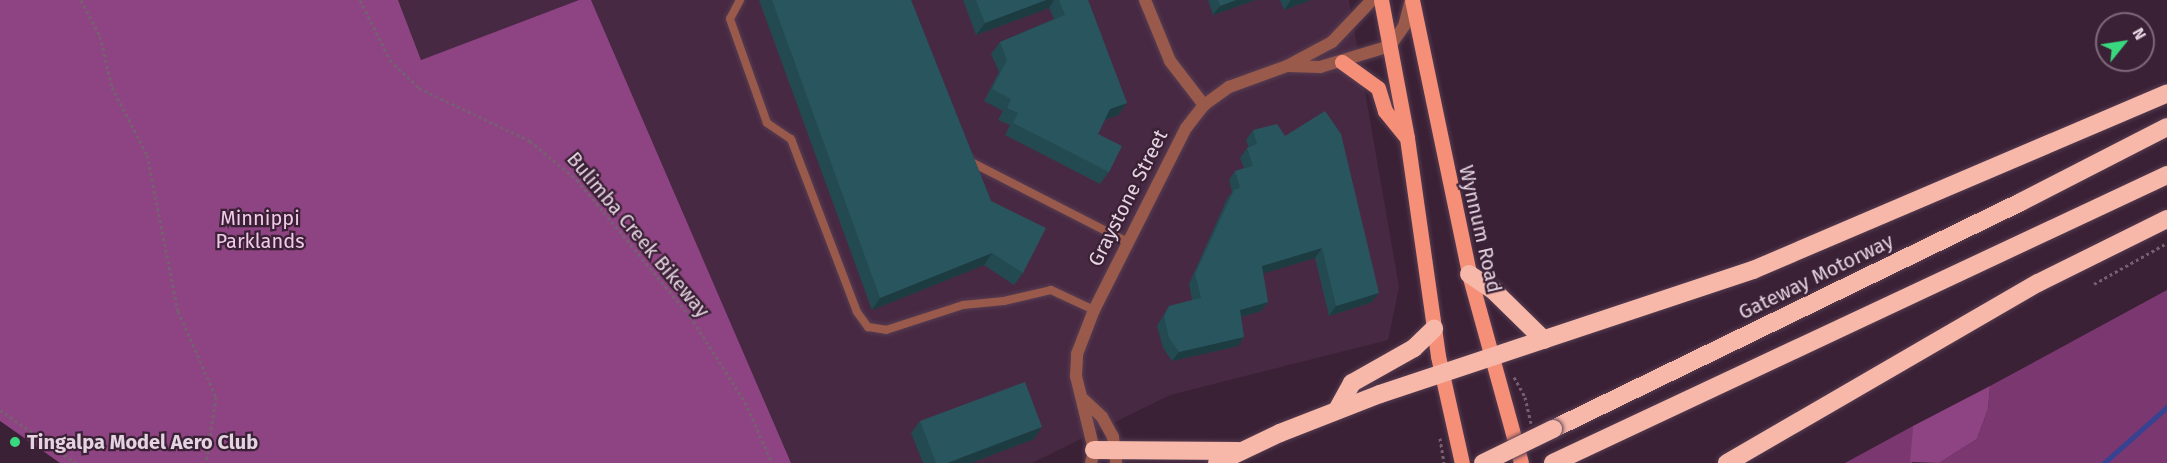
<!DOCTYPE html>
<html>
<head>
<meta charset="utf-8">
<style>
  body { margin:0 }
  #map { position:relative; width:2167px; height:463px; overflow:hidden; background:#3b2136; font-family:"Fira Sans",sans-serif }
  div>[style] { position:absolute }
  .built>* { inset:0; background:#482943 }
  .green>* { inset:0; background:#7b3770 }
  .forest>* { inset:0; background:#8e4382 }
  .stream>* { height:4.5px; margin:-2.25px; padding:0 2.25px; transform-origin:2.25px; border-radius:2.25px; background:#374291 }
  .path>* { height:3px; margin-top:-1.5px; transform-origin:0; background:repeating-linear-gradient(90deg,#765f71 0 3px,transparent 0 6px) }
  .roads { filter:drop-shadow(0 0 2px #563d51) drop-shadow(0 0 2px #563d51) }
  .service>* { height:8px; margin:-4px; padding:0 4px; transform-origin:4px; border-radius:4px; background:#995a4c }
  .minor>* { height:12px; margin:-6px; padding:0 6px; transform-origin:6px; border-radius:6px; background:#995a4c }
  .primary>* { height:15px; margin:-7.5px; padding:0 7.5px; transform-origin:7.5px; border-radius:7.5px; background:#f68f78 }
  .motorway>* { height:18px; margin:-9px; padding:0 9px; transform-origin:9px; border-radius:9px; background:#f7b8a9 }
  .bridges { filter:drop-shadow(0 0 2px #563d51) drop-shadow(0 0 2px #563d51) }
  .motorway-bridge>* { height:18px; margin:-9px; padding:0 9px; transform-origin:9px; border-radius:9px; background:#f7b8a9 }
  .wall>* { inset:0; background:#234951 }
  .shaded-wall>* { inset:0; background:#1d3c42 }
  .building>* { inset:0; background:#29555e }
  .dots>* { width:16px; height:16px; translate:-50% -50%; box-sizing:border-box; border:3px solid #3b2136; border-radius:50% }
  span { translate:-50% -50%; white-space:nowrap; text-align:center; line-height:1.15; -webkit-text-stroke:4.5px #3b2136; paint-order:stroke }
  .street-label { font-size:20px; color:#e4d3e0 }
  .park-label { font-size:20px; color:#f3c9ea }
  .poi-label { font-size:20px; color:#e4d3e0; font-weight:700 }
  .left { translate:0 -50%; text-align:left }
  .north { position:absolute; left:2095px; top:12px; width:60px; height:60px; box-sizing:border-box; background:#3b2136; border:2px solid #7f687a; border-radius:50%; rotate:60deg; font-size:16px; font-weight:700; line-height:24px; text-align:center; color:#e4d3e0 }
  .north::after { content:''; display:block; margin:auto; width:21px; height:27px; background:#39d87f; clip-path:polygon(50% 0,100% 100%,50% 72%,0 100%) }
</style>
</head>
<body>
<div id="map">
  <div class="built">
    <div style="clip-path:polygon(398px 0,579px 0,421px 60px)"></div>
    <div style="clip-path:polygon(591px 0,1349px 0,1399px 287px,1388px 340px,1170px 395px,1032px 463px,791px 463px)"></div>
  </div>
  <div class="green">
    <div style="clip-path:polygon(2167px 290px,2167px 463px,1939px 463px,1977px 439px,1988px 409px,1990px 386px)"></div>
    <div style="clip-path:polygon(1913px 426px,1912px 463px,1845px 463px)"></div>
  </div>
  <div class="forest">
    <div style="clip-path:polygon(0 0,398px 0,421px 60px,579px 0,591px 0,791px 463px,60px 463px,0 421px)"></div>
    <div style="clip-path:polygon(1990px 386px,1988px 409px,1977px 439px,1939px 463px,1910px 462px,1913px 426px)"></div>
  </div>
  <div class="stream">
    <div style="left:2104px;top:463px;width:84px;rotate:-41.6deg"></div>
  </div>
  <div class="path">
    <div style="left:81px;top:0;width:41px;rotate:62.2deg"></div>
    <div style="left:100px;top:36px;width:52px;rotate:76.8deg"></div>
    <div style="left:112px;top:87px;width:76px;rotate:62.8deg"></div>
    <div style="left:147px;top:155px;width:159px;rotate:78.8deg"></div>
    <div style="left:178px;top:311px;width:94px;rotate:66.2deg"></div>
    <div style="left:216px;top:397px;width:67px;rotate:98.6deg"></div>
    <div style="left:360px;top:0;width:67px;rotate:63.4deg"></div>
    <div style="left:390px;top:60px;width:40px;rotate:44deg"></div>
    <div style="left:419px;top:88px;width:123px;rotate:25.5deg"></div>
    <div style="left:530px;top:141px;width:61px;rotate:39.7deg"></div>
    <div style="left:577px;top:180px;width:177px;rotate:50.3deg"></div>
    <div style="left:690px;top:316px;width:102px;rotate:57.4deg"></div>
    <div style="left:745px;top:402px;width:67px;rotate:66.1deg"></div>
    <div style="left:2094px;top:284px;width:84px;rotate:-29.3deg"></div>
    <div style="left:1514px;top:377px;width:23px;rotate:61deg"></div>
    <div style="left:1525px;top:397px;width:27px;rotate:77deg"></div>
    <div style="left:0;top:410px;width:93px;rotate:34.9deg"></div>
    <div style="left:1440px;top:438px;width:25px;rotate:81deg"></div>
  </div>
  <div class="roads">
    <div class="service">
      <div style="left:740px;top:0;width:21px;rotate:118deg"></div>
      <div style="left:730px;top:19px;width:110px;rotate:70.4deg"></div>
      <div style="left:767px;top:123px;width:29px;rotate:34deg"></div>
      <div style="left:791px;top:139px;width:185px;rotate:69.1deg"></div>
      <div style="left:857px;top:312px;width:19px;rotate:54deg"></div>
      <div style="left:868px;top:327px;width:18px;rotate:9deg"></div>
      <div style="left:886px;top:330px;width:81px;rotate:-18deg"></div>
      <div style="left:963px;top:305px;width:41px;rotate:-5.6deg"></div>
      <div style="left:1004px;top:301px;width:48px;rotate:-13.2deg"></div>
      <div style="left:1051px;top:290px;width:47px;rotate:24.9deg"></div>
      <div style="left:969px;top:161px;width:178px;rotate:27.1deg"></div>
    </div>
    <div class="minor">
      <div style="left:1145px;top:0;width:66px;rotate:67.7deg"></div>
      <div style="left:1170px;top:61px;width:56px;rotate:52.3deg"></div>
      <div style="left:1288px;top:66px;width:32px;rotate:2deg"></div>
      <div style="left:1320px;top:67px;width:73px;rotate:-16.7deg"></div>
      <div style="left:1390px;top:46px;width:24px;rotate:-55deg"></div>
      <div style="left:1404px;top:26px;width:27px;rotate:-75deg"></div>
      <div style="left:1084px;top:400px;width:25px;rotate:43deg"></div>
      <div style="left:1102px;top:417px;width:23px;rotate:61deg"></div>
      <div style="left:1113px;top:437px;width:26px;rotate:83deg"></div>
      <div style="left:1091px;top:463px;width:13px;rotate:-77deg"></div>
      <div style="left:1094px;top:450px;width:76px;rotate:-103.7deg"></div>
      <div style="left:1076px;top:376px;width:22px;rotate:-87deg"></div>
      <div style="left:1077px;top:354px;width:47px;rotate:-68.9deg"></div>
      <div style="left:1094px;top:310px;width:204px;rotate:-63.2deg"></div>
      <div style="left:1186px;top:128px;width:29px;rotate:-52deg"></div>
      <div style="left:1204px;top:105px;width:31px;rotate:-36deg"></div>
      <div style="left:1229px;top:87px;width:62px;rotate:-19.9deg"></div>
      <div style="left:1287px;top:66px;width:51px;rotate:-28.1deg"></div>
      <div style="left:1332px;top:42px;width:58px;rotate:-46.4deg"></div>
    </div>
    <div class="primary">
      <div style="left:1381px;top:0;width:140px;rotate:79.3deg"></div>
      <div style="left:1407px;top:138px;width:220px;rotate:81.9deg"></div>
      <div style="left:1438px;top:356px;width:110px;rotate:77.4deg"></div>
      <div style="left:1412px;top:0;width:280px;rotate:78.2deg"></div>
      <div style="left:1469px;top:274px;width:196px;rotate:74.6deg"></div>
      <div style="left:1342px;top:62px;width:44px;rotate:35.8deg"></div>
      <div style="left:1378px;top:88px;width:24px;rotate:73deg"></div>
      <div style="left:1385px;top:111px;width:32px;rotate:51deg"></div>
    </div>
    <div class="motorway">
      <div style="left:1469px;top:274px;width:30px;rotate:34deg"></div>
      <div style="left:1494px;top:291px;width:70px;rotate:44.4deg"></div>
      <div style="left:1337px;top:410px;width:31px;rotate:-61deg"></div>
      <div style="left:1352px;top:383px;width:71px;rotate:-29.4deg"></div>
      <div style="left:1414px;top:348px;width:28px;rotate:-44deg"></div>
      <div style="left:1553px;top:429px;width:520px;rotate:-25.88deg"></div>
      <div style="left:2021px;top:202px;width:164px;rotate:-27.2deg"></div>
      <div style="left:1094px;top:450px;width:144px;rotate:0.4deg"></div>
      <div style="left:1217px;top:463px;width:70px;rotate:-25.5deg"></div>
      <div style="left:1280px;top:433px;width:107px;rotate:-21.3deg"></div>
      <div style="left:1380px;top:394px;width:393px;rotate:-18.4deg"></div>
      <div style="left:1753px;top:270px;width:450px;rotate:-23.1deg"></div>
      <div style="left:1553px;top:463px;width:678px;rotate:-25.13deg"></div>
      <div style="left:1727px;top:463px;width:359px;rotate:-30.1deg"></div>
      <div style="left:2038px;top:283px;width:144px;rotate:-26.4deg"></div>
    </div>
  </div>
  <div class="bridges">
    <div class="motorway-bridge">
      <div style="left:1483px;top:463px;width:78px;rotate:-25.9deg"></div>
    </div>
  </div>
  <div class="wall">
    <div style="clip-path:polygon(759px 0,911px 0,991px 201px,1023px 273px,1014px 285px,984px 265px,872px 310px)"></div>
    <div style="clip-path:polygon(963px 0,1088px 0,1127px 103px,1118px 115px,1105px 120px,1098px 134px,1109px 172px,1100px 184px,1005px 135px,1010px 125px,998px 120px,1003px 111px,984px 101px,999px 72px,991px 54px,1000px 42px,1054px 19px,1049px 8px,976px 35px)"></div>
    <div style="clip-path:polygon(1208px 0,1255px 0,1213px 15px)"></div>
    <div style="clip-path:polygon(1280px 0,1311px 0,1284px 10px)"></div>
    <div style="clip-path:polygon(1253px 130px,1372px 302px,1329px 316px,1315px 258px,1263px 273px,1268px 302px,1261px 311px,1241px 317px,1244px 337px,1238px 346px,1172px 361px,1163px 348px,1157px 326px,1169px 306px,1192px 300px,1189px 284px,1227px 199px,1232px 192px,1229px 180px,1235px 171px,1244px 168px,1240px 158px,1247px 148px,1249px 148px,1246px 140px)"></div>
    <div style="clip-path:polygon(920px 421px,1034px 439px,971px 463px,923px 463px,911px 433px)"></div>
  </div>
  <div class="shaded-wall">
    <div style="clip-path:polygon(1046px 0,1054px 0,1049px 8px,976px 35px,985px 23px)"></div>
    <div style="clip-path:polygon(1236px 0,1255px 0,1213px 15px,1220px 6px)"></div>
    <div style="clip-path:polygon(1291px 0,1311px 0,1284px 10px)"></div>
    <div style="clip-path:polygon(1127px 103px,1118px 115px,1102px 121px,1110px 109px)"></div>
    <div style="clip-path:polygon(1322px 248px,1315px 258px,1255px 276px,1262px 266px)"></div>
    <div style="clip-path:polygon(992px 253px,984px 265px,872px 310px,880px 298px)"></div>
    <div style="clip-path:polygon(1379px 293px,1372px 302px,1329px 316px,1336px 306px)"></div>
    <div style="clip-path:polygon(1268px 302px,1261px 311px,1233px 319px,1240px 310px)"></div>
    <div style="clip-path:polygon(1244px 337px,1238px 346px,1172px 361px,1179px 352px)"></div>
    <div style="clip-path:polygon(1042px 427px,1034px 439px,971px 463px,947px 463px)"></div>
  </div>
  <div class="building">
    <div style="clip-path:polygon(772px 0,911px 0,991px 201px,1046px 228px,1023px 273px,992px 253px,880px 298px)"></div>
    <div style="clip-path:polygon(976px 0,1046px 0,985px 23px)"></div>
    <div style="clip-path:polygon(1059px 0,1088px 0,1127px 103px,1110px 109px,1098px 134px,1122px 146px,1109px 172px,1013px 123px,1018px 113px,1007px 108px,1011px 99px,992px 89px,1007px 60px,1000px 42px,1065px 15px)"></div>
    <div style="clip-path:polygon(1218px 0,1236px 0,1220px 6px)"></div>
    <div style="clip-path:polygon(1325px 111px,1341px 134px,1379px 293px,1336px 306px,1322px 248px,1262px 266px,1268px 302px,1240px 310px,1244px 337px,1179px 352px,1169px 338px,1164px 316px,1169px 306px,1201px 298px,1195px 274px,1234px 190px,1240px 188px,1235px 171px,1253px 166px,1247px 148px,1257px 144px,1253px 130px,1277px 124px,1285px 136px)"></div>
    <div style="clip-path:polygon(1025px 382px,1042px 427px,947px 463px,936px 463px,920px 421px)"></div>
  </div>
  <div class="dots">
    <div style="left:15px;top:442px;background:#39d87f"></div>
  </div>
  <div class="street-label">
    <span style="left:1128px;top:198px;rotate:-63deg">Graystone Street</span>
    <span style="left:1480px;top:229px;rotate:77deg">Wynnum Road</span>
    <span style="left:638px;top:235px;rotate:50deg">Bulimba Creek Bikeway</span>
    <span style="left:1816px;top:277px;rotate:-26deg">Gateway Motorway</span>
  </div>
  <div class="park-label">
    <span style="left:260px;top:230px">Minnippi<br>Parklands</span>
  </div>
  <div class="poi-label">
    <span class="left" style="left:27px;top:442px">Tingalpa Model Aero Club</span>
  </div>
  <div class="north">N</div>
</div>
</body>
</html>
